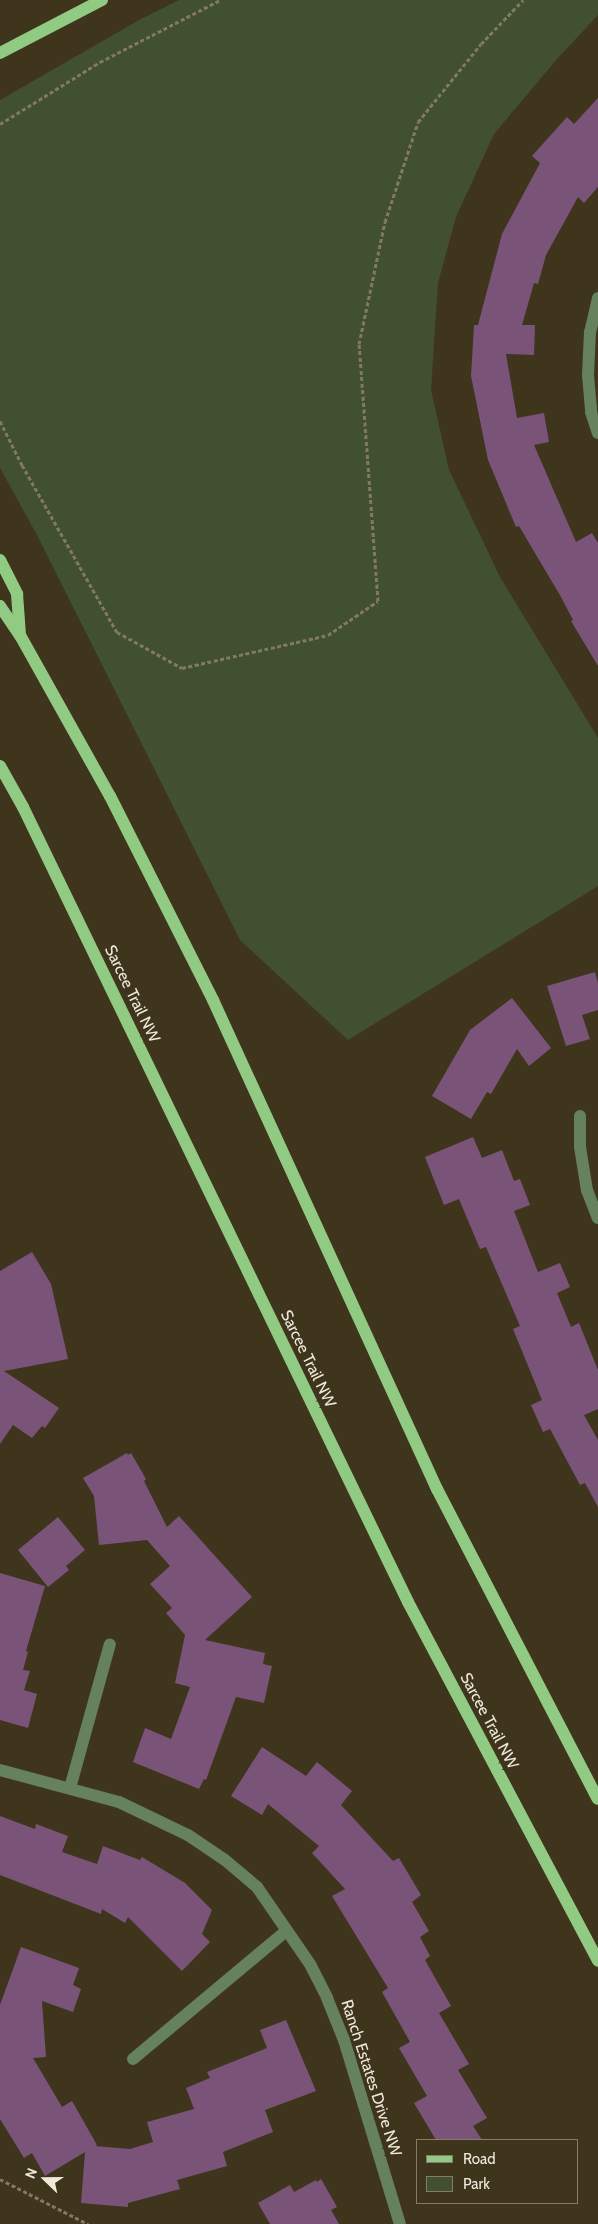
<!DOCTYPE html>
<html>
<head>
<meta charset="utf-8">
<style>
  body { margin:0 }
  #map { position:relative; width:598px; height:2224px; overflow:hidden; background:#3f351d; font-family:Cabin,sans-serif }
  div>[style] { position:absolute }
  .green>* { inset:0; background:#415031 }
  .building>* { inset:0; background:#7a5379 }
  .path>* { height:3px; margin-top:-1.5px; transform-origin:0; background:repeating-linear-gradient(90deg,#827965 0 4px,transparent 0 6.5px) }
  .minor>* { height:12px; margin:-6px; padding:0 6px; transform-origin:6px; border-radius:6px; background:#65815e }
  .major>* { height:12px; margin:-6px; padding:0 6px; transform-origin:6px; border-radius:6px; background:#91ca82 }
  span { translate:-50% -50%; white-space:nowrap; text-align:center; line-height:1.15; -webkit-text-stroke:5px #3f351d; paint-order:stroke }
  .street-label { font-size:16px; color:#efe9db }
  .legend { position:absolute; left:416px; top:2139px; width:162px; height:65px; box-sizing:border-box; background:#3f351d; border:1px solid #857d69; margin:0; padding:6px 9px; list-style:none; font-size:15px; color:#efe9db }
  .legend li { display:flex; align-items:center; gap:10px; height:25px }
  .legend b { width:25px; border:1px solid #857d69 }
  .north { position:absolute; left:20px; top:2154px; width:50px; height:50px; -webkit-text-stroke:4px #3f351d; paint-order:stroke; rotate:292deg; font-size:14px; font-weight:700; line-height:20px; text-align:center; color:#efe9db }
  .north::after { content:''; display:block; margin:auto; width:18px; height:22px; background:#efe9db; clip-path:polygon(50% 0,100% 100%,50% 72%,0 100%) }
</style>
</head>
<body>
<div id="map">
  <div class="green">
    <div style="clip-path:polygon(179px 0,598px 0,598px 15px,557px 59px,494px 134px,456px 217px,438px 283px,431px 390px,449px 470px,500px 577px,598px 738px,598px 886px,348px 1040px,240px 940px,37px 535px,0 468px,0 100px,141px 19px)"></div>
  </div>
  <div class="building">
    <div style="clip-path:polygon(598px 98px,598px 187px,584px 203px,578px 197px,546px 255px,538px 284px,534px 283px,522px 325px,535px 325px,534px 355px,506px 354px,517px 418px,544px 413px,549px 442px,534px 445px,576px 542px,592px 533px,598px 543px,598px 666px,571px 621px,573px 620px,561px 597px,519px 526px,516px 527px,488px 460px,471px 376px,474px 325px,478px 325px,502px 234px,540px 163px,532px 156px,567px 117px,574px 124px)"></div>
    <div style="clip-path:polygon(595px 972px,598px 983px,598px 1010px,582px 1015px,590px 1039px,566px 1046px,547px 986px)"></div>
    <div style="clip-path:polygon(512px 998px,551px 1048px,529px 1066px,517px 1049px,491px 1094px,487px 1092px,471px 1119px,432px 1096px,470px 1030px)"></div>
    <div style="clip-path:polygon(473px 1137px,482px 1158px,502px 1150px,514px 1181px,520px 1179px,530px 1205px,514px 1211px,538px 1272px,560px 1263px,570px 1287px,557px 1293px,571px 1327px,579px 1323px,598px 1370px,598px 1409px,584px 1415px,598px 1440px,598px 1507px,585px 1483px,580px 1485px,550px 1429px,543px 1432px,531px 1405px,542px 1400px,513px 1329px,520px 1326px,486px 1247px,480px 1249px,459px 1199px,444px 1205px,425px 1157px)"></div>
    <div style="clip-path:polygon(32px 1252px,51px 1284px,68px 1359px,4px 1371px,59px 1408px,45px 1428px,42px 1426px,32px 1438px,13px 1425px,0 1444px,0 1271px)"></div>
    <div style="clip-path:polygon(127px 1453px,128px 1455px,131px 1453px,146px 1479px,144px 1481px,167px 1527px,179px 1516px,252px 1597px,205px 1640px,265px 1653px,263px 1664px,272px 1666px,264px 1703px,236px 1697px,206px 1780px,204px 1779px,199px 1789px,133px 1762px,145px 1728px,171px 1739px,190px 1687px,175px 1683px,185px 1635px,166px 1613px,172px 1608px,150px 1584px,170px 1566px,147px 1540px,99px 1545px,94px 1496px,83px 1478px)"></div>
    <div style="clip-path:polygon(58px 1517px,85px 1550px,66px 1566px,69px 1570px,48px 1587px,18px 1550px)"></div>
    <div style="clip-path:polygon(0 1573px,45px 1586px,26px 1651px,28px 1652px,23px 1670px,30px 1671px,24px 1690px,37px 1694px,28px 1728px,0 1720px)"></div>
    <div style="clip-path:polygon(262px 1747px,306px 1776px,317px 1762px,352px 1791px,341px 1805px,393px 1861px,399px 1858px,421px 1895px,412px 1902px,429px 1931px,420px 1937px,430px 1956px,425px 1960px,451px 2006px,439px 2013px,469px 2064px,458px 2070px,487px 2118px,473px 2126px,482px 2140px,436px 2140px,414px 2103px,427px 2096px,399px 2048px,410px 2042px,382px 1992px,388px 1988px,332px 1896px,345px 1889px,312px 1853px,319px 1846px,268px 1804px,262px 1815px,231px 1796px)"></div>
    <div style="clip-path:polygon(0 1816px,35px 1829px,36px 1824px,68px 1836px,62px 1852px,97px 1864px,103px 1846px,140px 1860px,142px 1857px,185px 1883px,212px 1910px,202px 1934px,210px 1942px,182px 1971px,128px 1917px,125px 1923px,102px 1909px,101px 1914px,0 1875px)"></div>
    <div style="clip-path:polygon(21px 1947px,79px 1968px,73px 1985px,81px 1989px,73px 2012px,42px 2001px,46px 2057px,33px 2058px,62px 2107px,72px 2101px,97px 2145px,95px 2146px,130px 2149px,153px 2142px,147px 2122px,194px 2109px,186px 2088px,210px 2078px,207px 2072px,267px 2048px,260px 2030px,286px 2020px,316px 2091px,265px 2110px,273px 2132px,223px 2152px,227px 2166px,177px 2180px,180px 2189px,128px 2203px,128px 2207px,81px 2203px,85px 2152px,45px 2176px,32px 2153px,24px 2158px,0 2119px,0 2005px)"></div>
    <div style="clip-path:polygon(321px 2179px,337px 2207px,331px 2210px,339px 2224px,270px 2224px,258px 2203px,290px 2185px,294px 2192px,316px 2180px,317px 2182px)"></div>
  </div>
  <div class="path">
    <div style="left:0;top:124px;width:118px;rotate:-31.8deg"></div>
    <div style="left:100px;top:62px;width:135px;rotate:-27.3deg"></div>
    <div style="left:0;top:421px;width:49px;rotate:63.4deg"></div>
    <div style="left:22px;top:465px;width:192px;rotate:60.4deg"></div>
    <div style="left:117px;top:632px;width:74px;rotate:29deg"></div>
    <div style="left:182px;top:668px;width:150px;rotate:-12.7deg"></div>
    <div style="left:328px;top:635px;width:60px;rotate:-34.2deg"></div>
    <div style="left:378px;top:601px;width:258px;rotate:-94.2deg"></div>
    <div style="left:359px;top:344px;width:125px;rotate:-78deg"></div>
    <div style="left:385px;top:222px;width:105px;rotate:-71.7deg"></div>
    <div style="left:418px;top:122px;width:100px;rotate:-51.1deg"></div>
    <div style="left:481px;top:44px;width:61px;rotate:-46.3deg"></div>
    <div style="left:0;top:2179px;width:99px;rotate:27.1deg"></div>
  </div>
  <div class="minor">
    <div style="left:598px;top:298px;width:35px;rotate:103deg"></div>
    <div style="left:590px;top:332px;width:43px;rotate:92.7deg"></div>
    <div style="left:588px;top:375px;width:37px;rotate:85deg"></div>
    <div style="left:591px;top:412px;width:22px;rotate:72deg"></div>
    <div style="left:580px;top:1116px;width:31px;rotate:90deg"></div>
    <div style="left:580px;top:1147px;width:44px;rotate:80.8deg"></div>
    <div style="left:587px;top:1190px;width:30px;rotate:69deg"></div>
    <div style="left:0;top:1770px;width:123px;rotate:15.1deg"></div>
    <div style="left:119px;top:1802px;width:76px;rotate:25.6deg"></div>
    <div style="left:188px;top:1835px;width:45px;rotate:34deg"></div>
    <div style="left:225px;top:1860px;width:42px;rotate:40.2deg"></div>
    <div style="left:257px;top:1887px;width:93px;rotate:55.5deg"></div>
    <div style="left:310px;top:1964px;width:38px;rotate:63deg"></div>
    <div style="left:327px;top:1998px;width:45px;rotate:68deg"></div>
    <div style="left:344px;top:2040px;width:192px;rotate:73.1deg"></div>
    <div style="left:70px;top:1788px;width:149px;rotate:-74.5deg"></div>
    <div style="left:133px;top:2059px;width:199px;rotate:-39.9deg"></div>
  </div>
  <div class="major">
    <div style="left:0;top:53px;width:115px;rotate:-27.5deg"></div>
    <div style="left:0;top:560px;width:38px;rotate:63deg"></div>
    <div style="left:17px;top:594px;width:41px;rotate:85.8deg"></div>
    <div style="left:0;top:606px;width:37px;rotate:56deg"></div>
    <div style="left:21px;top:637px;width:182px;rotate:60.8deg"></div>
    <div style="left:110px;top:796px;width:229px;rotate:63.2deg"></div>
    <div style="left:213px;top:1000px;width:538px;rotate:65.39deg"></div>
    <div style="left:437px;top:1489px;width:349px;rotate:62.6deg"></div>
    <div style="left:0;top:766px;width:47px;rotate:60.7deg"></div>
    <div style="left:23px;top:807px;width:883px;rotate:64.16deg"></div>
    <div style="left:408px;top:1602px;width:406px;rotate:62.1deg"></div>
  </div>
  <div class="street-label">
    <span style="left:132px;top:994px;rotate:64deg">Sarcee Trail NW</span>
    <span style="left:308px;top:1359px;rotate:64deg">Sarcee Trail NW</span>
    <span style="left:489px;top:1721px;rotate:62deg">Sarcee Trail NW</span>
    <span style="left:371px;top:2078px;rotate:72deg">Ranch Estates Drive NW</span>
  </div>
  <ul class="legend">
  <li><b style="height:6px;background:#91ca82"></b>Road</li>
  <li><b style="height:14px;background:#415031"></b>Park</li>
  </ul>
  <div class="north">N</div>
</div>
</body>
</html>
